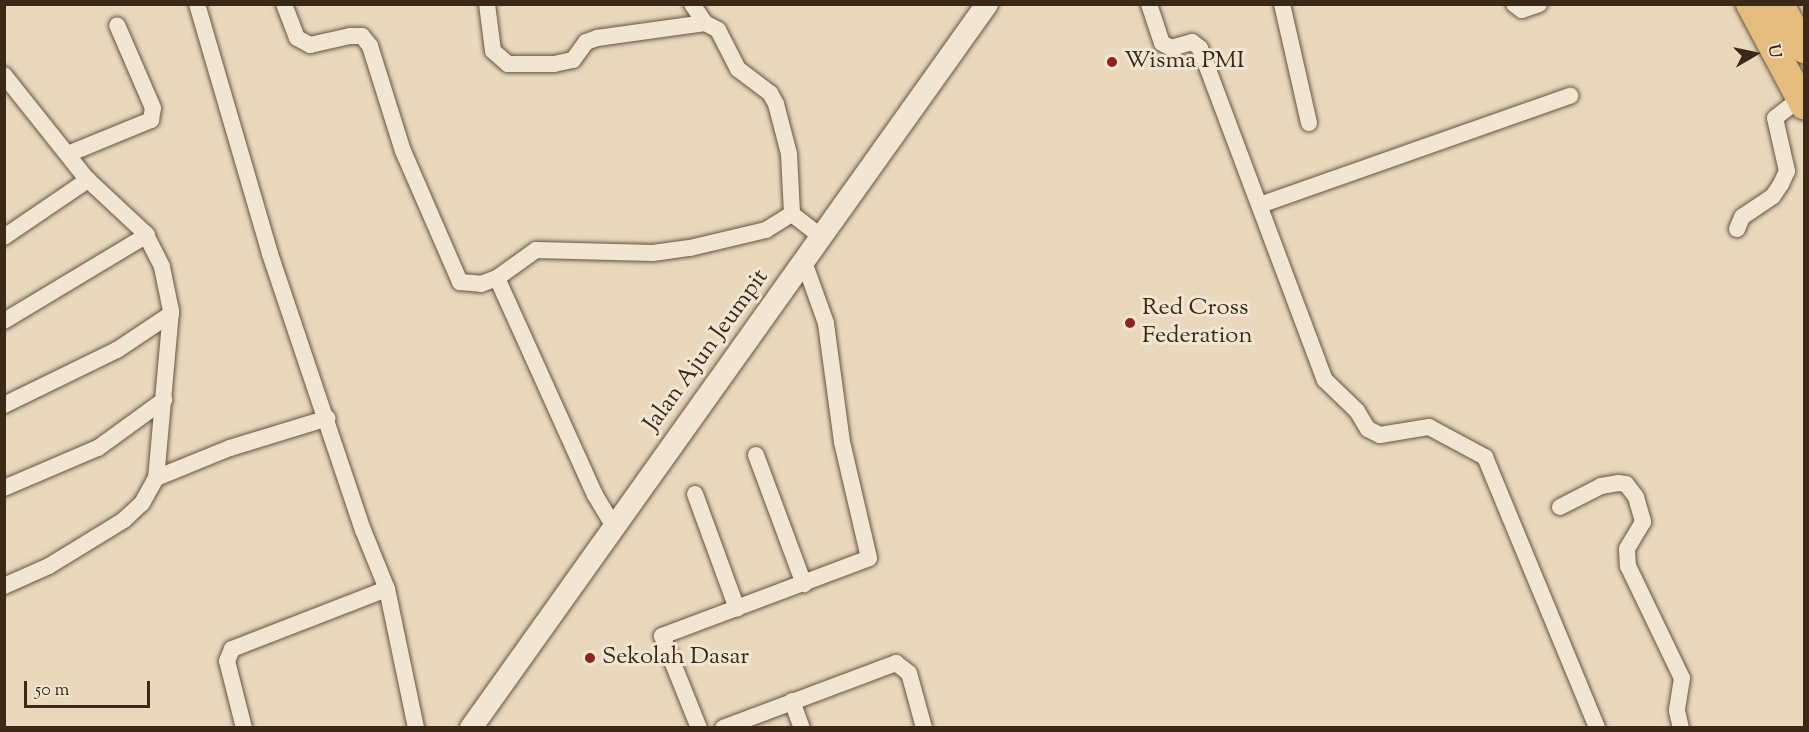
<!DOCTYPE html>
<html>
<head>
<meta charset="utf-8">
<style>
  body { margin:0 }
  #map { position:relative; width:1809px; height:732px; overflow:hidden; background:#e9d8bc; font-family:"Sorts Mill Goudy",serif }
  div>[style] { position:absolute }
  .roads { filter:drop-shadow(0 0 2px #665440) drop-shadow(0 0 2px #665440) }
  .street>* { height:16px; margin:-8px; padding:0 8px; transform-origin:8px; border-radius:8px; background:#f1e6d3 }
  .secondary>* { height:22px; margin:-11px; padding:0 11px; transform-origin:11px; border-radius:11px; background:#f1e6d3 }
  .highway>* { height:28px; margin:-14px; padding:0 14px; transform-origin:14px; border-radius:14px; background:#e4bc7e }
  .dots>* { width:16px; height:16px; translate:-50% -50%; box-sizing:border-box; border:3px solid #f1e6d3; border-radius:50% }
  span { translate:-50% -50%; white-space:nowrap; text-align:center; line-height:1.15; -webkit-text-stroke:6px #f1e6d3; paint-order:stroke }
  .poi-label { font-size:24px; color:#3b2816 }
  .left { translate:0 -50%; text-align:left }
  .street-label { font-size:24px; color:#3b2816 }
  .frame { position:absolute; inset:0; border:6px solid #3b2816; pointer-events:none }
  .north { position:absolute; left:1725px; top:24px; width:60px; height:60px; -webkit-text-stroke:4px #f1e6d3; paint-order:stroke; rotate:81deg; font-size:16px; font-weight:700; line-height:24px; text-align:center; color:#3b2816 }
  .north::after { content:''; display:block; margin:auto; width:21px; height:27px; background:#3b2816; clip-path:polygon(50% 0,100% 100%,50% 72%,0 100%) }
  .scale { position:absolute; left:24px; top:681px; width:126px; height:27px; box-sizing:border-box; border:3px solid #3b2816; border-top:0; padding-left:8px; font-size:18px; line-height:21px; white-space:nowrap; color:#3b2816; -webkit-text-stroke:4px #f1e6d3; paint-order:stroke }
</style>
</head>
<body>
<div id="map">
  <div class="roads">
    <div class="street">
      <div style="left:197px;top:4px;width:260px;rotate:73.7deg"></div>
      <div style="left:270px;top:254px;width:291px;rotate:71.4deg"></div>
      <div style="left:363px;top:530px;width:64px;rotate:67.9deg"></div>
      <div style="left:387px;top:589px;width:142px;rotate:78.2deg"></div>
      <div style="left:284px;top:4px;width:36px;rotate:69deg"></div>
      <div style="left:297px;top:38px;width:15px;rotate:28deg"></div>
      <div style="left:310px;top:45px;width:41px;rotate:-12.7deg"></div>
      <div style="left:350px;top:36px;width:12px"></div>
      <div style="left:362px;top:36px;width:13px;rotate:51deg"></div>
      <div style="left:370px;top:46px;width:110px;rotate:72.6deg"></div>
      <div style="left:403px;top:151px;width:143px;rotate:66.5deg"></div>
      <div style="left:460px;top:282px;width:21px;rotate:5deg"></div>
      <div style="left:481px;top:284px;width:17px;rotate:-21deg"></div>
      <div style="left:497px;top:278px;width:238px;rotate:65.7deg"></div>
      <div style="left:595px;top:495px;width:37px;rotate:59deg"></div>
      <div style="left:487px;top:4px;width:47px;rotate:82.7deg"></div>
      <div style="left:493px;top:51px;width:20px;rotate:41deg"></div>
      <div style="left:508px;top:64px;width:46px"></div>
      <div style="left:554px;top:64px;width:19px;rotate:-12deg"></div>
      <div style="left:573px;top:60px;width:22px;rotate:-54deg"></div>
      <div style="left:586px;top:42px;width:12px;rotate:-20deg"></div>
      <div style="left:597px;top:38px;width:109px;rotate:-7.9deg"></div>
      <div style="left:692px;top:4px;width:23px;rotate:56deg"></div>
      <div style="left:705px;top:23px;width:15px;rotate:28deg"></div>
      <div style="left:718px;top:30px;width:44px;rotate:62.9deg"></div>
      <div style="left:738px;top:69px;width:40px;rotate:37deg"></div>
      <div style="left:770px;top:93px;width:13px;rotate:61deg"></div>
      <div style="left:776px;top:104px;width:52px;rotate:75.4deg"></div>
      <div style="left:789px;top:154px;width:60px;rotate:87.1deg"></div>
      <div style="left:792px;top:214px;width:37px;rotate:38deg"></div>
      <div style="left:1149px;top:4px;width:41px;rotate:71.6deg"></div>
      <div style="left:1162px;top:43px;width:10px;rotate:29deg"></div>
      <div style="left:1171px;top:48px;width:22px;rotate:-16deg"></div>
      <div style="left:1192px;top:42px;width:10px;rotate:37deg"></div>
      <div style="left:1200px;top:48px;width:355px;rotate:69.4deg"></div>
      <div style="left:1325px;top:380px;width:45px;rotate:44.1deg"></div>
      <div style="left:1357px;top:411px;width:21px;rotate:59deg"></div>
      <div style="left:1368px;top:429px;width:13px;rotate:27deg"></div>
      <div style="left:1380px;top:435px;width:50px;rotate:-9.3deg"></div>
      <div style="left:1429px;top:427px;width:64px;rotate:28.2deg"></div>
      <div style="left:1485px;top:457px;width:293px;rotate:67.5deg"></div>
      <div style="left:1282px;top:4px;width:122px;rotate:77.2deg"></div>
      <div style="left:1514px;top:4px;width:10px;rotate:37deg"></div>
      <div style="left:1522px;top:10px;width:18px;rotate:-19deg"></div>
      <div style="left:4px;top:75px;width:132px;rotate:51.5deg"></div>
      <div style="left:86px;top:178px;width:81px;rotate:43deg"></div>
      <div style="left:145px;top:233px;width:38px;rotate:63deg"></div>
      <div style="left:162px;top:267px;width:45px;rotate:78.4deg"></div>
      <div style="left:171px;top:311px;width:168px;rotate:95.1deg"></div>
      <div style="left:156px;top:478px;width:29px;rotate:119deg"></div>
      <div style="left:142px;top:503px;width:25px;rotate:137deg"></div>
      <div style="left:124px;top:520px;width:88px;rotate:148.5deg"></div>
      <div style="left:49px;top:566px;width:49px;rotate:156deg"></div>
      <div style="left:68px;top:154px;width:90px;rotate:-22.3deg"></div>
      <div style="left:151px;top:120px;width:12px;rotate:-81deg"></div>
      <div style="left:153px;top:108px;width:90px;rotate:-113.4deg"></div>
      <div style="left:1260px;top:205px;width:329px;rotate:-19.4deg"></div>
      <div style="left:1737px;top:229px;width:13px;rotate:-67deg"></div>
      <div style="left:1742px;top:217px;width:37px;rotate:-34deg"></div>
      <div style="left:1773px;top:196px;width:14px;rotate:-56deg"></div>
      <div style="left:1781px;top:184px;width:14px;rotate:-65deg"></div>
      <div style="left:1787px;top:171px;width:54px;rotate:-102.8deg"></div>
      <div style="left:1775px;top:118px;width:33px;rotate:-38deg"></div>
      <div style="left:4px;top:237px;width:102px;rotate:-34.2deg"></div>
      <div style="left:497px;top:278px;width:48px;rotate:-35.7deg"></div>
      <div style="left:536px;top:250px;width:117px;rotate:1.5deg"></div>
      <div style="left:653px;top:253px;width:37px;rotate:-8deg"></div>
      <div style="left:690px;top:248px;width:78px;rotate:-13.3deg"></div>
      <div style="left:766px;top:230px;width:31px;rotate:-32deg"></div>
      <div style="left:4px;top:321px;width:167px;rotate:-31deg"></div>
      <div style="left:4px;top:405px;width:126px;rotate:-26deg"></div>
      <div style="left:117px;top:350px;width:65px;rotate:-33.7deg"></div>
      <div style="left:756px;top:455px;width:138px;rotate:69.6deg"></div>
      <div style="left:156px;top:478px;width:80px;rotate:-22.1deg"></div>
      <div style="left:230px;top:448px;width:102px;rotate:-17deg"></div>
      <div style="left:4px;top:488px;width:102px;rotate:-23.1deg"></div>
      <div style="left:98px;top:448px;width:82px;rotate:-36deg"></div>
      <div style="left:695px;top:494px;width:122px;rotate:69.9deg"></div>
      <div style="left:1560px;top:507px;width:46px;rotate:-27.1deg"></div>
      <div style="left:1601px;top:486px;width:17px;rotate:-10deg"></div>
      <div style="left:1618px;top:483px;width:8px;rotate:7deg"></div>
      <div style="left:1626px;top:484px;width:16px;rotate:52deg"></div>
      <div style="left:1636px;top:497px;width:26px;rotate:74deg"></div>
      <div style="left:1643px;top:522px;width:31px;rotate:121deg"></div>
      <div style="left:1627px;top:549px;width:17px;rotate:87deg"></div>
      <div style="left:1628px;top:566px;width:124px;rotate:64.3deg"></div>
      <div style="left:1682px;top:678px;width:33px;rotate:99deg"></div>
      <div style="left:1677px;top:711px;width:17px;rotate:77deg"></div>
      <div style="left:792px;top:701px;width:29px;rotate:70deg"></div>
      <div style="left:244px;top:728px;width:69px;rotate:-104.2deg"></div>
      <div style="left:227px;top:661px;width:13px;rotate:-67deg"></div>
      <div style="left:232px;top:649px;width:166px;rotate:-21.2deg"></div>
      <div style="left:699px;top:728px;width:99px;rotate:-111.9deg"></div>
      <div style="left:662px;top:636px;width:221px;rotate:-20.6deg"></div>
      <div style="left:869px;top:558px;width:119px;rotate:-103.1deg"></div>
      <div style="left:842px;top:442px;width:120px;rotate:-97.7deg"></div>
      <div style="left:826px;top:323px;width:65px;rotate:-109.8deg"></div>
      <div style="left:723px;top:728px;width:185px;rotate:-20.6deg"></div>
      <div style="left:896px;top:663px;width:16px;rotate:38deg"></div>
      <div style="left:909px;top:673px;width:57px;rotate:74.7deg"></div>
    </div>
    <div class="secondary">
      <div style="left:471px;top:728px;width:889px;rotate:-54.52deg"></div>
    </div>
    <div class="highway">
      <div style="left:1750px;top:4px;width:115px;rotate:61.9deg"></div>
      <div style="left:1780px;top:4px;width:51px;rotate:61.9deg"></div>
    </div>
  </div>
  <div class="dots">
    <div style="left:1112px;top:62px;background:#8f2418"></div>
    <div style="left:1130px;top:323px;background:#8f2418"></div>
    <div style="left:590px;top:658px;background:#8f2418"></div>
  </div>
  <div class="poi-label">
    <span class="left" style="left:1124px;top:62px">Wisma PMI</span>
    <span class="left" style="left:1142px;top:323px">Red Cross<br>Federation</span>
    <span class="left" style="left:602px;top:658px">Sekolah Dasar</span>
  </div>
  <div class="street-label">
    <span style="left:707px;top:351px;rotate:-54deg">Jalan Ajun Jeumpit</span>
  </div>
  <div class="frame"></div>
  <div class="north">U</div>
  <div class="scale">50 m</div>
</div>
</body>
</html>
